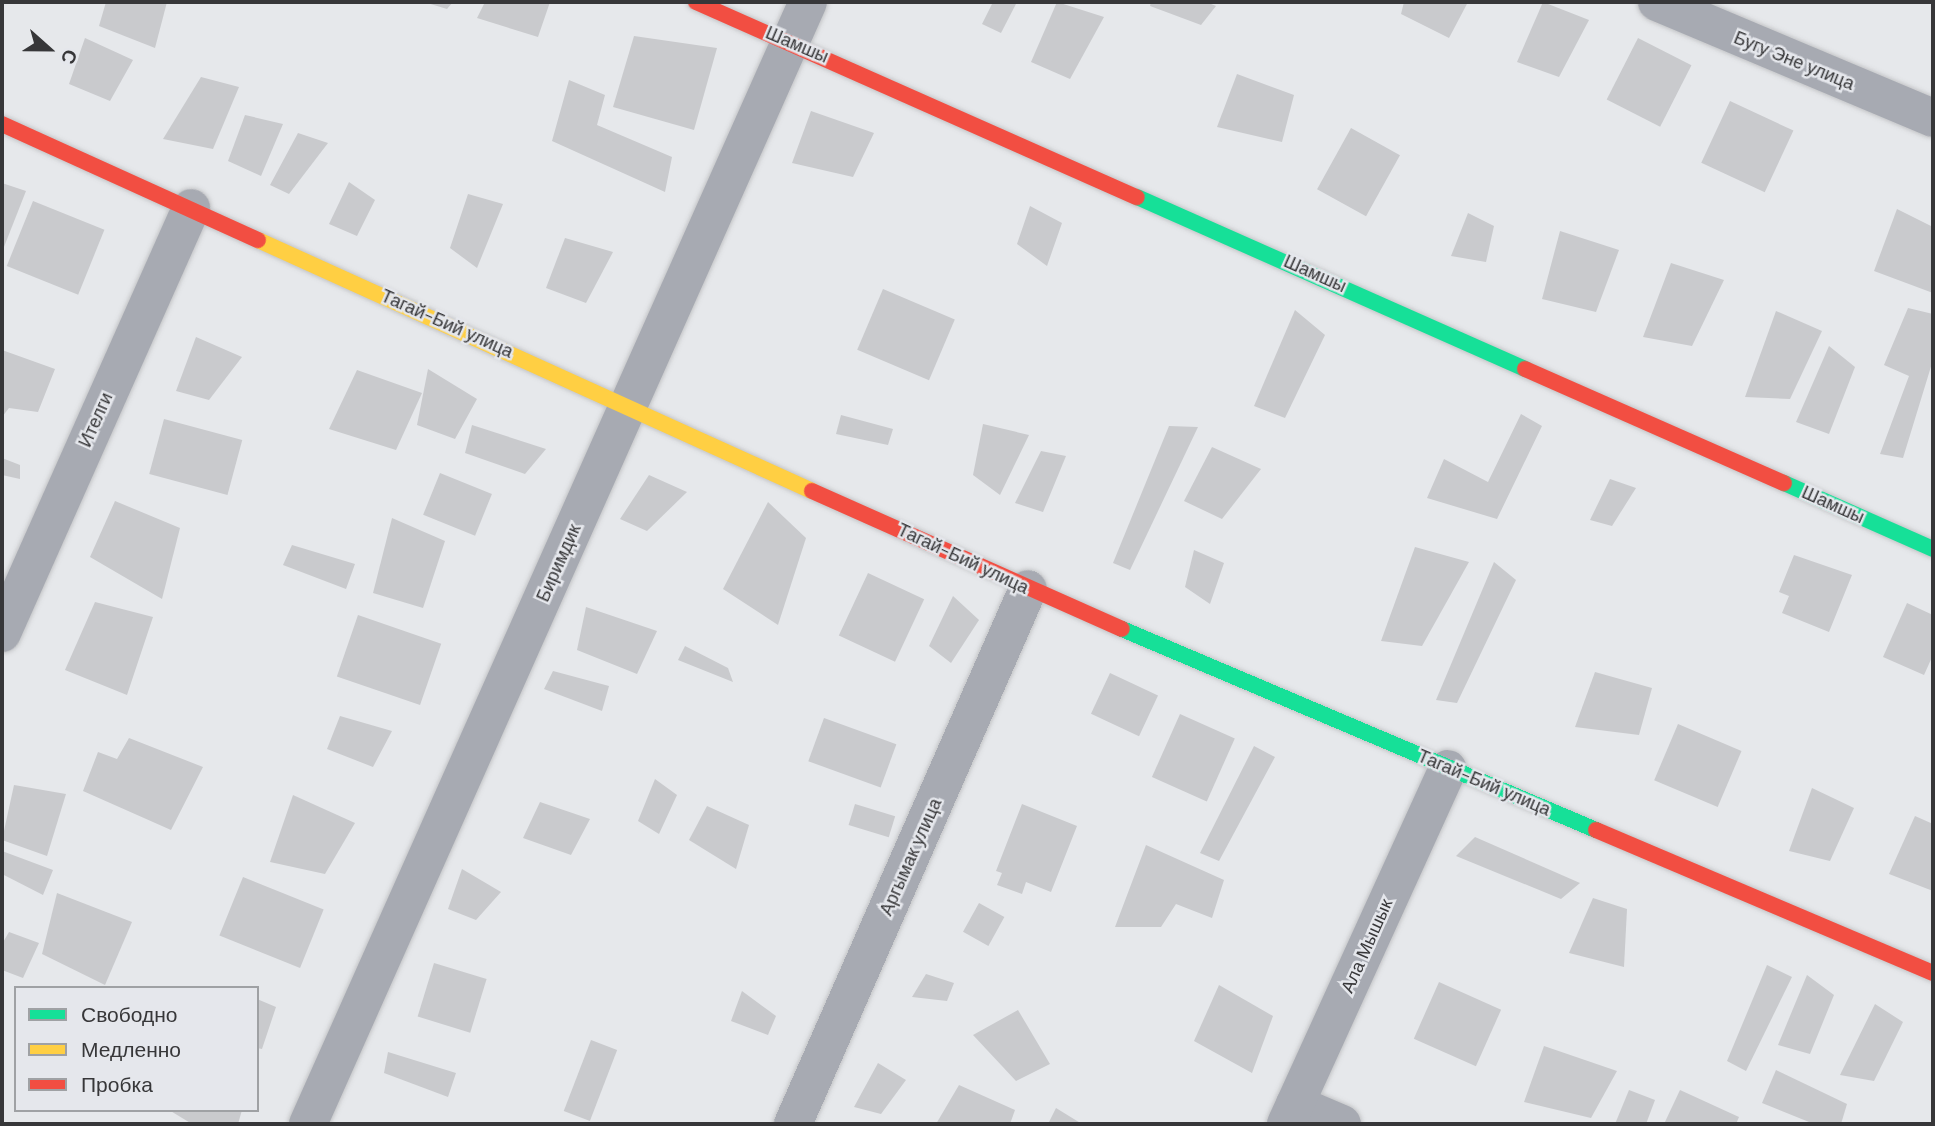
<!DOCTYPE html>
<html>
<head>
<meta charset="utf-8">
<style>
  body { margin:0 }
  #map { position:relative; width:1935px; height:1126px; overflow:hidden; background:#e6e8eb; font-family:"DM Sans",sans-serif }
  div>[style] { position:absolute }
  .building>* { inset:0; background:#c9cacd; transform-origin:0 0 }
  .roads { filter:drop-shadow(0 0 2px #c4c5c7) drop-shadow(0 0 2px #c4c5c7) }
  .street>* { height:38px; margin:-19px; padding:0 19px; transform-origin:19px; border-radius:19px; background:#a7aab2 }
  .fast>* { height:16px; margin:-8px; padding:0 8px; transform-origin:8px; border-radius:8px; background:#16e098 }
  .slow>* { height:16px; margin:-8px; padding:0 8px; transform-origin:8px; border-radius:8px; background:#ffcf43 }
  .jam>* { height:16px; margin:-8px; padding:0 8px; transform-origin:8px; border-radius:8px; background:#f24e42 }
  span { translate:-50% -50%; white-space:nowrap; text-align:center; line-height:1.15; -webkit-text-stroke:5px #e5e7ec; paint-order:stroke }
  .street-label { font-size:18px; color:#373739 }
  .frame { position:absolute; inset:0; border:4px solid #373739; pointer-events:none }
  .legend { position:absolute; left:14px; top:986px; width:245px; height:126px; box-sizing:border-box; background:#e5e7ec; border:2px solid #9fa1a4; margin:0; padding:9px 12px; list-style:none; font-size:21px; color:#373739 }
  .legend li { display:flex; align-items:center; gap:14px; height:35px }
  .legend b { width:35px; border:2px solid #9fa1a4 }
  .north { position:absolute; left:14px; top:14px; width:70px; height:70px; -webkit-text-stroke:5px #e5e7ec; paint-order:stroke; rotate:111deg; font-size:19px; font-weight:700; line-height:28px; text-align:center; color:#373739 }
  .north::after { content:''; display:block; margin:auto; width:24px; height:32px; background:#373739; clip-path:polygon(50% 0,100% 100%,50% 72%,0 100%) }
</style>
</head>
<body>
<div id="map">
  <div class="building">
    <div style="clip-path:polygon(106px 2px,167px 2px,155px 48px,99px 26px)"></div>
    <div style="clip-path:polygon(424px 2px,453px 2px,447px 9px)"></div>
    <div style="clip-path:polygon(485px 2px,550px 2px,538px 37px,477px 18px)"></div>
    <div style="clip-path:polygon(993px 2px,1017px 2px,1001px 33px,982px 24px)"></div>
    <div style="clip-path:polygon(1057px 2px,1104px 17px,1070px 79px,1031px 62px)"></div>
    <div style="clip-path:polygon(1151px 2px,1206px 2px,1216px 6px,1201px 25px,1150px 6px)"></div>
    <div style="clip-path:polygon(1404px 2px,1468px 2px,1449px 38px,1401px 14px)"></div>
    <div style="clip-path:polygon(1543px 2px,1589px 20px,1559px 77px,1517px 62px)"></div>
    <div style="clip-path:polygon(634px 36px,717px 48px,694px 130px,613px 107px)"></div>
    <div style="clip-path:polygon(85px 38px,133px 60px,110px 101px,69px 84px)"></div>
    <div style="left:1638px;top:38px;width:60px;height:69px;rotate:27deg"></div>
    <div style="clip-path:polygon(1237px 74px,1294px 95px,1282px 142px,1217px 127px)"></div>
    <div style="clip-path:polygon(201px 77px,239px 87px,213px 149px,163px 139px)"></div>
    <div style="clip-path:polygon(569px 80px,605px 95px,597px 125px,672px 157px,665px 192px,552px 141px)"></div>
    <div style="left:1730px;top:101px;width:70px;height:68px;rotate:25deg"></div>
    <div style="clip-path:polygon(811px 111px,874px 133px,853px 177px,792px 163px)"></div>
    <div style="clip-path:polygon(245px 115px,283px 124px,261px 176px,228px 161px)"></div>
    <div style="left:1351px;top:128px;width:56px;height:70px;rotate:29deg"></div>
    <div style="clip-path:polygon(298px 133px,328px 143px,289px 194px,270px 185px)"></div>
    <div style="clip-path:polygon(349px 182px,375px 200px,357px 236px,329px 224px)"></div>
    <div style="clip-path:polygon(2px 183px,26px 191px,2px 252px)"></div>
    <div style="clip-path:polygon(468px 194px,503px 204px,477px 268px,450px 248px)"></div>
    <div style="left:33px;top:201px;width:77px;height:70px;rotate:22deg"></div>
    <div style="clip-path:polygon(1030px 206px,1062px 223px,1047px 266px,1017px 244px)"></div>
    <div style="clip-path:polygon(1897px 209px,1933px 227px,1933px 293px,1874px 271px)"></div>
    <div style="clip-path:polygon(1468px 213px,1494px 226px,1486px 262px,1451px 256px)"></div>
    <div style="clip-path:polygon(1560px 231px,1619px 250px,1596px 312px,1542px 299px)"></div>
    <div style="clip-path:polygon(565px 238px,613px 252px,586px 303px,546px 288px)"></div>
    <div style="clip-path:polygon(1671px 263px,1724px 280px,1692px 346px,1643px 337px)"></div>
    <div style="left:883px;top:289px;width:78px;height:66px;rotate:23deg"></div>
    <div style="clip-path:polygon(1908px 308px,1933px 314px,1933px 360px,1903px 458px,1880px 454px,1909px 376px,1884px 365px)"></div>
    <div style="clip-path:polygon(1295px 310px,1325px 335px,1285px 418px,1254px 406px)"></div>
    <div style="clip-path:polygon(1776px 311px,1822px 331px,1790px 399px,1745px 397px)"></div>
    <div style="clip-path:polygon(196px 337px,242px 357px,209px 400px,176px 391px)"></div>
    <div style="clip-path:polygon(1829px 346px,1855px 367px,1829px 434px,1796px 422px)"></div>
    <div style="clip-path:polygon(2px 350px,55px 369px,38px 412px,9px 408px,2px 417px)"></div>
    <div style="clip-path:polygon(428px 369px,477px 399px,455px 439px,417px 425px)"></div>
    <div style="clip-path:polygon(357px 370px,422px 393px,396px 450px,329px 429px)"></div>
    <div style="clip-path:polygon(1521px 414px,1542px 426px,1497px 519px,1427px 498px,1444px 459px,1488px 482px)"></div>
    <div style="clip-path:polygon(841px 415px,893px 429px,888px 445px,836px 434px)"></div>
    <div style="left:164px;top:419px;width:81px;height:57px;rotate:15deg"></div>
    <div style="clip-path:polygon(983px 424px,1029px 435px,1000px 495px,973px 475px)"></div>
    <div style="clip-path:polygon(472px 425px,546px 449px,525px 474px,465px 453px)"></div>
    <div style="clip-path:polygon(1169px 426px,1198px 427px,1130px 570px,1113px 563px)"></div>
    <div style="clip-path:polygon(1212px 447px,1261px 469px,1222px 519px,1184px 501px)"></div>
    <div style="clip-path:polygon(1041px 451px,1066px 456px,1043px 512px,1015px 503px)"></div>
    <div style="clip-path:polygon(2px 458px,20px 465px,20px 479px,2px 475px)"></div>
    <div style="left:440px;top:473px;width:56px;height:45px;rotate:22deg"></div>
    <div style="clip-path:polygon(649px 475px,687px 492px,647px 531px,620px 519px)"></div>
    <div style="clip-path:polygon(1610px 479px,1636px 488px,1612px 526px,1590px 520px)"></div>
    <div style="clip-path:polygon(115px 501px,180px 528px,162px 599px,90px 557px)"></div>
    <div style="clip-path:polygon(768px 502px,806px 538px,778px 625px,723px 589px)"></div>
    <div style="clip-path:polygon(392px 518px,445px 541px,423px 608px,373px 593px)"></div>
    <div style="clip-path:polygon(292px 545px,355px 564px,346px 589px,283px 565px)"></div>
    <div style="clip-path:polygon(1415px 547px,1469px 562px,1422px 646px,1381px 641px)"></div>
    <div style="clip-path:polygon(1194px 550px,1224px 563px,1210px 604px,1185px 587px)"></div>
    <div style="clip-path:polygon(1794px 555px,1852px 575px,1829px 632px,1782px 613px,1789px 596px,1779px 592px)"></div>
    <div style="clip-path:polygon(1494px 562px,1516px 580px,1457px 703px,1436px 700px)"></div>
    <div style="left:868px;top:573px;width:62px;height:69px;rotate:25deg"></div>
    <div style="clip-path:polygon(953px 596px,979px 620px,951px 663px,929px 646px)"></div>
    <div style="clip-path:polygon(95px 602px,153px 617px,127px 695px,65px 670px)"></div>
    <div style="clip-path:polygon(1907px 603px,1933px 615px,1933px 655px,1924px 675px,1883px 657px)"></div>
    <div style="clip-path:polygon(586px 607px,657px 631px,637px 674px,577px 650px)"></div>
    <div style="left:358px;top:615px;width:88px;height:65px;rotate:19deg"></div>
    <div style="clip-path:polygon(685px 646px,728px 668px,733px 682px,678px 660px)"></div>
    <div style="clip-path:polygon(553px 671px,609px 686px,602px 711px,544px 689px)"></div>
    <div style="clip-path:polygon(1595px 672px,1652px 688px,1639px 735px,1575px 727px)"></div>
    <div style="left:1110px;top:673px;width:53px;height:45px;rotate:25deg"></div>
    <div style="left:1180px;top:714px;width:60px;height:69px;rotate:24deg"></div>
    <div style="clip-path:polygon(340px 716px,392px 731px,373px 767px,327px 749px)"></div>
    <div style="left:824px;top:718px;width:77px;height:46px;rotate:20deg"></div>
    <div style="left:1678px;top:724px;width:69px;height:61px;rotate:23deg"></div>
    <div style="clip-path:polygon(129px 738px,203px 767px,171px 830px,83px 791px,98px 752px,117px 759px)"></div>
    <div style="clip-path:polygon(1254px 746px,1275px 757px,1219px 861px,1200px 853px)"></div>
    <div style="clip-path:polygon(655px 779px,677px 795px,659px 834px,638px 821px)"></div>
    <div style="clip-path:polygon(14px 785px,66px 794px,47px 856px,2px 840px)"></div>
    <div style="clip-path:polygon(1812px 788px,1854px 808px,1830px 861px,1789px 851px)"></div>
    <div style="clip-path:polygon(293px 795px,355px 823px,325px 874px,270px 862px)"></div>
    <div style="clip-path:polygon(540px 802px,590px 819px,571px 855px,523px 838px)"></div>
    <div style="left:855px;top:804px;width:42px;height:22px;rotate:17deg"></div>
    <div style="clip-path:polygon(1022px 804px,1077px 826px,1051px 892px,1026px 882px,1022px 894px,997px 885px,1002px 873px,996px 871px)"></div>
    <div style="clip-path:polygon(707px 806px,749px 825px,736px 869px,689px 840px)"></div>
    <div style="clip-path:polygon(1915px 816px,1933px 824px,1933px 891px,1889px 874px)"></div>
    <div style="clip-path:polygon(1475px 837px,1580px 883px,1561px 899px,1456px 856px)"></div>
    <div style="clip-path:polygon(1146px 845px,1224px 880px,1212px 918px,1176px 904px,1161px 927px,1115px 927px)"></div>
    <div style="clip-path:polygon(2px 851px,53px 870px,43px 895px,2px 874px)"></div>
    <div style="clip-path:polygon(462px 869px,501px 892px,476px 920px,448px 909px)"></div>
    <div style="left:243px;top:877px;width:87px;height:63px;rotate:22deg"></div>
    <div style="clip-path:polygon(57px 893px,132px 922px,105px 985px,42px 954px)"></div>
    <div style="clip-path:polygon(1593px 898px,1627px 909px,1624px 967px,1569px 953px)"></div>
    <div style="left:979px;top:903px;width:29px;height:33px;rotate:29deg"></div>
    <div style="clip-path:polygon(9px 932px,39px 943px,23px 978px,2px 970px,2px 944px)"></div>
    <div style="left:434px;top:963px;width:55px;height:56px;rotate:17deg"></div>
    <div style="clip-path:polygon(1767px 965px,1792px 977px,1746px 1071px,1727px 1061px)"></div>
    <div style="clip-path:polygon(926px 974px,954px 983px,947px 1001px,912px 997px)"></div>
    <div style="clip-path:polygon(1807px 975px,1834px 995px,1810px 1054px,1778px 1045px)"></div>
    <div style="left:1439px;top:982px;width:68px;height:62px;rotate:24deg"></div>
    <div style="clip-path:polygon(1219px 985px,1273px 1016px,1252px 1073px,1194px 1041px)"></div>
    <div style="clip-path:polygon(742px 991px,776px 1016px,768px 1035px,731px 1021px)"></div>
    <div style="clip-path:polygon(257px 999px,276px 1007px,262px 1049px,257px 1048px)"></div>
    <div style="clip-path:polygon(1875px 1004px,1903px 1022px,1874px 1081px,1840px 1075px)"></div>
    <div style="clip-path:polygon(1018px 1010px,1050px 1064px,1016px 1081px,973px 1035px)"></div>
    <div style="left:591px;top:1040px;width:28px;height:76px;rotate:21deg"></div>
    <div style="clip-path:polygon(1544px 1046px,1617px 1071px,1591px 1118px,1524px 1102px)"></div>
    <div style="clip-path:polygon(388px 1052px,456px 1073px,448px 1097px,384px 1073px)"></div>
    <div style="clip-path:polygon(878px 1063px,906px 1080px,881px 1114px,854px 1107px)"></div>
    <div style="clip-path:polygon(1776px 1070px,1847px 1104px,1841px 1124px,1814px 1124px,1762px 1103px)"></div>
    <div style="clip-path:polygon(959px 1085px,1015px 1110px,1010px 1124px,936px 1124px)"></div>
    <div style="clip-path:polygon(1629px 1090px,1655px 1100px,1646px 1124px,1615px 1124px)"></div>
    <div style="clip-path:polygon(1680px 1090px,1739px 1117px,1736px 1124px,1664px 1124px)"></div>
    <div style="clip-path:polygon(1056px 1108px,1082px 1124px,1048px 1124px)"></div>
    <div style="clip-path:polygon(169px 1110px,242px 1110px,238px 1124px,192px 1124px)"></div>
  </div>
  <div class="roads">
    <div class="street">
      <div style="left:1657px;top:2px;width:299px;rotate:22.8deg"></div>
      <div style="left:2px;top:633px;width:465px;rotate:-66deg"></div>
      <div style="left:1295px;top:1104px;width:51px;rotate:23.1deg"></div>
      <div style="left:308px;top:1124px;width:1228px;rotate:-65.98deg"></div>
      <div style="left:793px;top:1124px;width:584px;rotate:-66.29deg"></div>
      <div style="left:1286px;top:1124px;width:390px;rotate:-65.5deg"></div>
    </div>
    <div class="fast">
      <div style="left:1137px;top:197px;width:424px;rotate:23.9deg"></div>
      <div style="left:1784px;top:483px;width:163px;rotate:23.9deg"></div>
      <div style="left:1122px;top:629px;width:515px;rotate:22.98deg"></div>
    </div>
    <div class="slow">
      <div style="left:258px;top:240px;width:608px;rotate:24.37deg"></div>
    </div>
    <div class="jam">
      <div style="left:696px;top:2px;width:482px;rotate:23.9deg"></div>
      <div style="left:2px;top:124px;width:281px;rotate:24.4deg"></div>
      <div style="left:1525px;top:369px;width:283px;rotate:23.8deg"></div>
      <div style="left:812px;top:491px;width:339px;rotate:24deg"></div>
      <div style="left:1596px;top:830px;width:366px;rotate:23deg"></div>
    </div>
  </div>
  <div class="street-label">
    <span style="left:797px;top:45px;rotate:23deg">Шамшы</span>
    <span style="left:1794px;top:61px;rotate:22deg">Бугу Эне улица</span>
    <span style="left:1315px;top:274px;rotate:24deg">Шамшы</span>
    <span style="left:447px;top:324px;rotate:24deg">Тагай-Бий улица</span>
    <span style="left:96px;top:420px;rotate:-66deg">Ителги</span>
    <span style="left:1833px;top:505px;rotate:24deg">Шамшы</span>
    <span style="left:963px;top:559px;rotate:25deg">Тагай-Бий улица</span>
    <span style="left:559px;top:563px;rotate:-66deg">Биримдик</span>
    <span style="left:1484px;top:783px;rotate:23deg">Тагай-Бий улица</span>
    <span style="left:911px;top:857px;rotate:-66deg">Аргымак улица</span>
    <span style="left:1367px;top:946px;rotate:-66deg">Ала Мышык</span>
  </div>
  <div class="frame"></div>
  <ul class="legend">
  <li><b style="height:9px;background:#16e098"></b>Свободно</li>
  <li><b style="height:9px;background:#ffcf43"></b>Медленно</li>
  <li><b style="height:9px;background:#f24e42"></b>Пробка</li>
  </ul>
  <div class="north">С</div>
</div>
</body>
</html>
